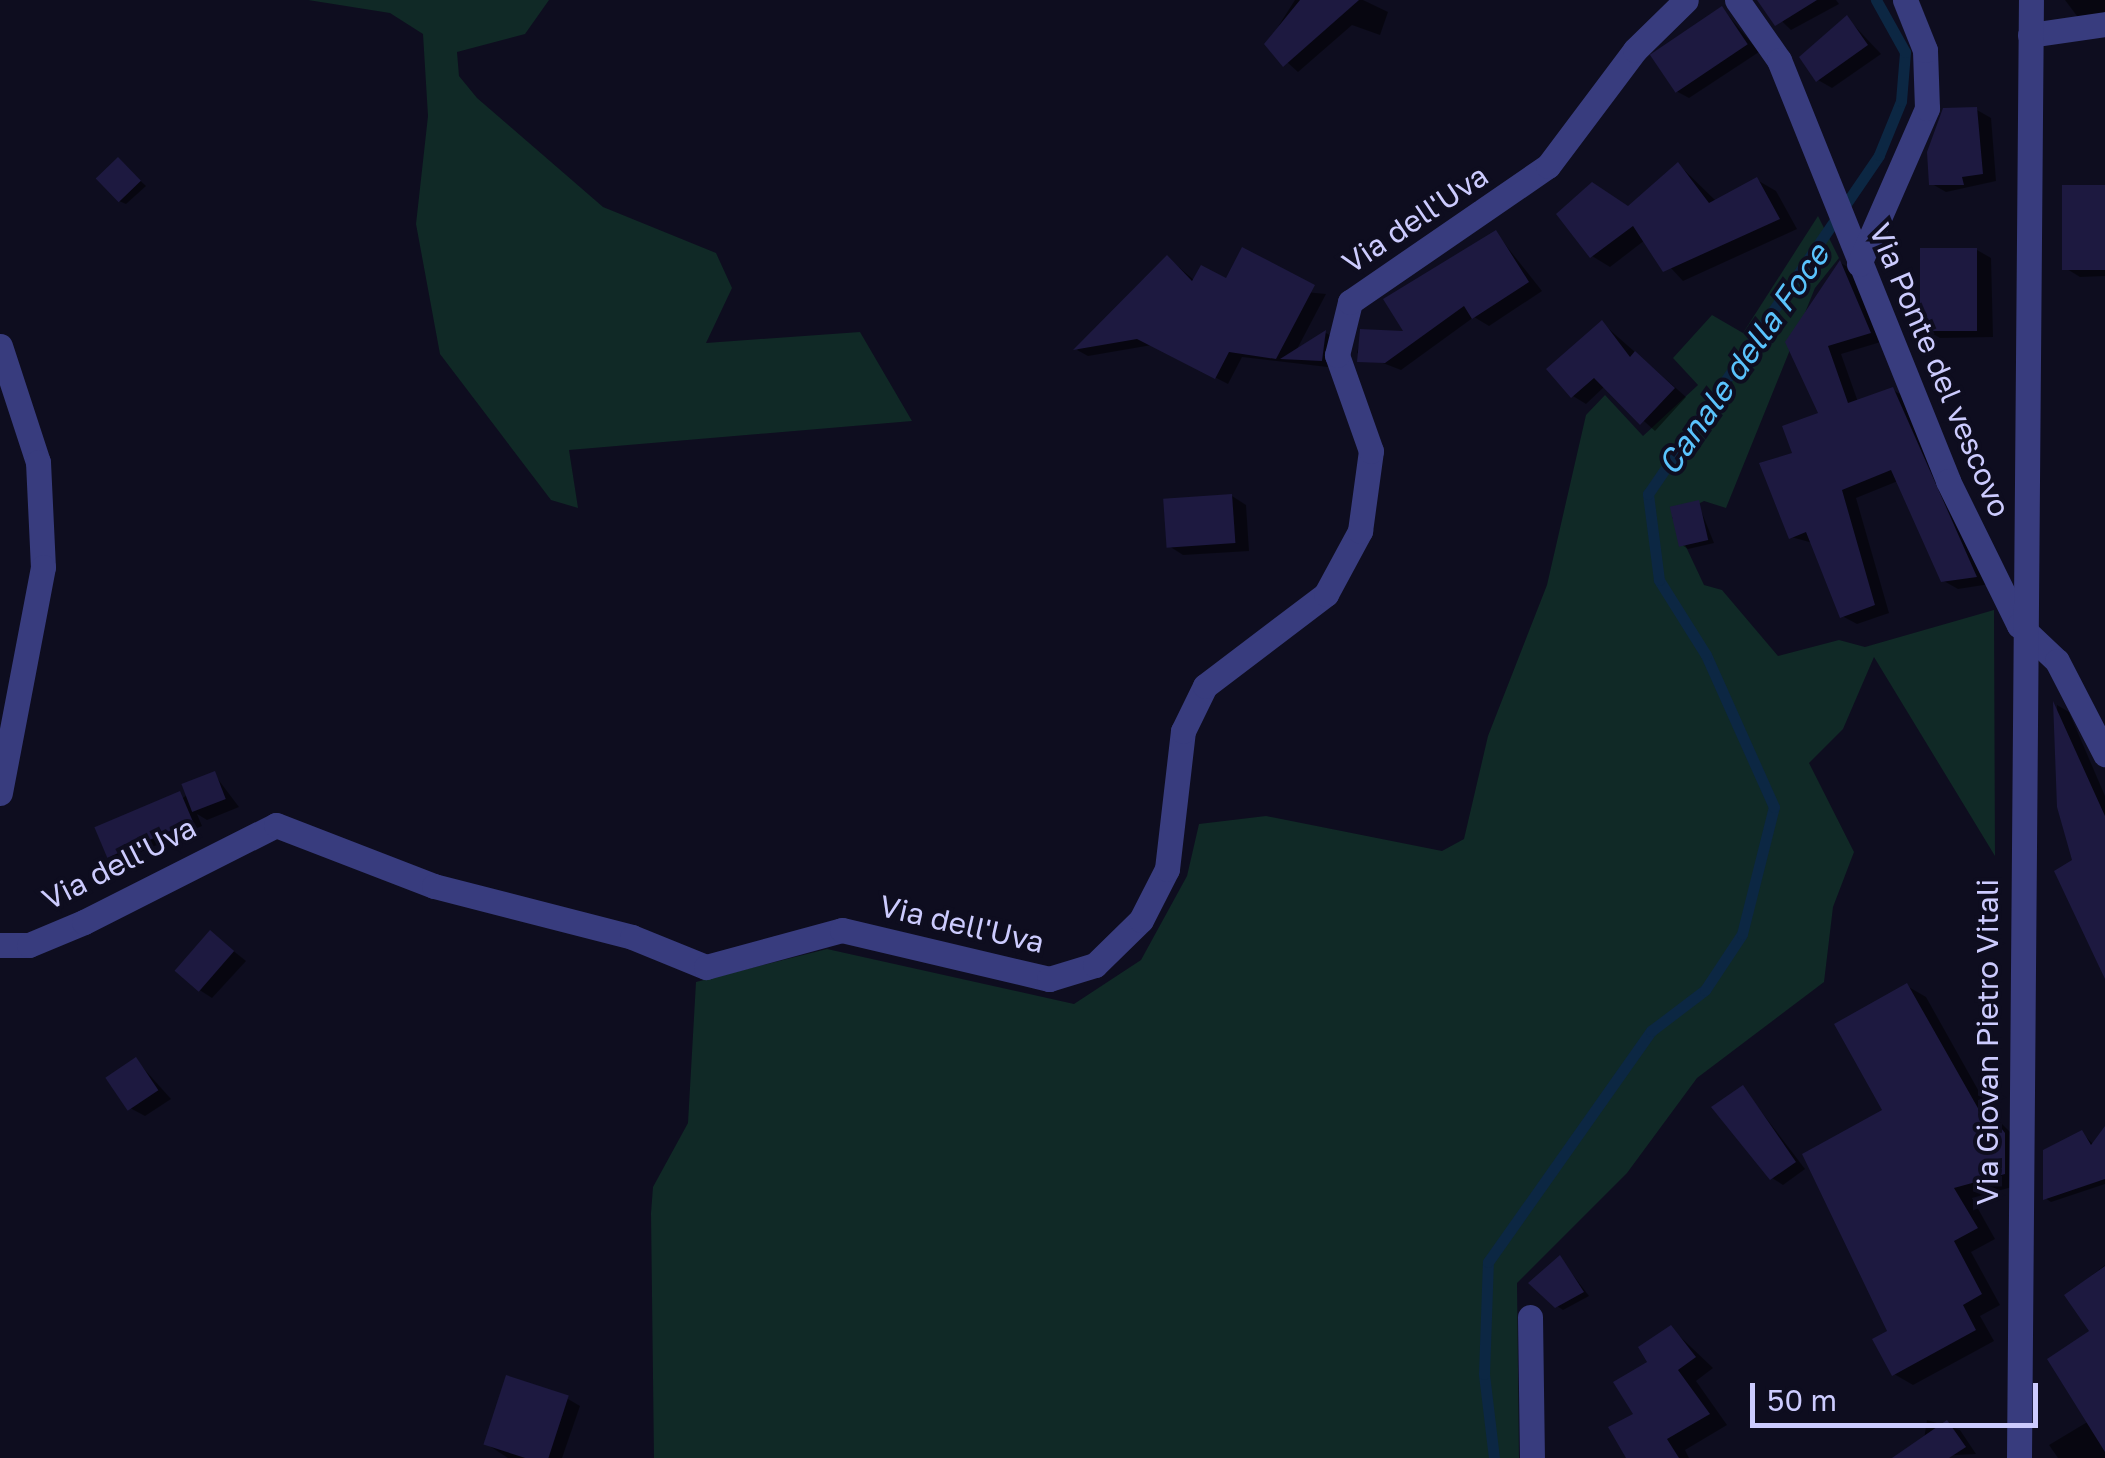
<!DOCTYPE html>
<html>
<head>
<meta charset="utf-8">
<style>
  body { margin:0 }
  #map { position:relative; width:2105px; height:1458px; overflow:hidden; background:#0e0d1f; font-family:"Golos Text",sans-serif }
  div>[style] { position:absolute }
  .green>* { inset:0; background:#102926 }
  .shadow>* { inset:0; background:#0007 }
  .stream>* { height:11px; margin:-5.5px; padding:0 5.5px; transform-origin:5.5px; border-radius:5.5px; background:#0c2743 }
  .building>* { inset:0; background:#1d1940; transform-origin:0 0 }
  .minor>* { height:25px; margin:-12.5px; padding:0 12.5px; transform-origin:12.5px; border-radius:12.5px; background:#383c7e }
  span { translate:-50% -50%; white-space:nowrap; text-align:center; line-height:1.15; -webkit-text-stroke:8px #0e0d1f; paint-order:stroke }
  .street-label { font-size:30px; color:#cccbfe }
  .water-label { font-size:32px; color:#5ac3fd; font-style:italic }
  .scale { position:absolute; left:1750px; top:1383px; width:288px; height:45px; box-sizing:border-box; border:5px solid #cccbfe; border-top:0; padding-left:12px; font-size:30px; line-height:35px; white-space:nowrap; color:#cccbfe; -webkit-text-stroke:8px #0e0d1f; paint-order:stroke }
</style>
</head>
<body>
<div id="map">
  <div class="green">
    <div style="clip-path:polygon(308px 0,549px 0,525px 34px,457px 52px,459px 76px,477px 98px,603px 207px,716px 253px,732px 288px,706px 343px,860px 332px,912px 421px,569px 450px,578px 508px,551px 500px,440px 354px,416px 224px,428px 116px,423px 34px,390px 13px)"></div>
    <div style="clip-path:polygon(1818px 216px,1839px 258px,1815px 288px,1726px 508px,1704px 501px,1672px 517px,1704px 585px,1722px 590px,1778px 656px,1839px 640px,1865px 647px,1994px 610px,1995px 856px,1874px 657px,1843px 729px,1809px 763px,1854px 852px,1833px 907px,1824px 982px,1697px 1078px,1627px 1173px,1517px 1283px,1519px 1458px,654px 1458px,651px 1213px,653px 1187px,688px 1123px,696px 982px,827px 949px,1074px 1004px,1141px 960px,1187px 876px,1199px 824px,1266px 816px,1442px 851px,1464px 839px,1488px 736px,1547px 585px,1586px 415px,1605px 395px,1643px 436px,1698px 385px,1673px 358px,1712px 315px,1743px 333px)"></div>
  </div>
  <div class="shadow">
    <div style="clip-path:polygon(1295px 0,1363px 0,1388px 12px,1380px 35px,1352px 25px,1298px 72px,1267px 44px)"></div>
    <div style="clip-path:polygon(1760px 0,1836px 0,1839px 4px,1791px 30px)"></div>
    <div style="clip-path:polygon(2065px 0,2105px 0,2105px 17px,2080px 20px)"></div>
    <div style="clip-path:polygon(1723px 9px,1759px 52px,1689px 98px,1676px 91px)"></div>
    <div style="clip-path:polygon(1847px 18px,1881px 54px,1832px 88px,1818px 80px)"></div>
    <div style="clip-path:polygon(1977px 110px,1991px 118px,1996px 181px,1946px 192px,1932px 184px)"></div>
    <div style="clip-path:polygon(118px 160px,146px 186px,126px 204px,119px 201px)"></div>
    <div style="clip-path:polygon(1679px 165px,1717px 202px,1757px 180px,1776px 191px,1797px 229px,1683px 281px,1645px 240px,1610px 267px,1592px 256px)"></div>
    <div style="clip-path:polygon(2105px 188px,2105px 276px,2080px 277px,2067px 269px)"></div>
    <div style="clip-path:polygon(1496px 233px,1542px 291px,1489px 326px,1474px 317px,1401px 370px,1357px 353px,1362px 332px,1408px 334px)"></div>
    <div style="clip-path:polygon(1977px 250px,1991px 258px,1993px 337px,1940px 338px,1925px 329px)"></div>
    <div style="clip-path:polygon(1168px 258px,1195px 281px,1326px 294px,1295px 353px,1326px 333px,1340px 341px,1336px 368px,1242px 357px,1228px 384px,1152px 345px,1088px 356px,1077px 350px)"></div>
    <div style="clip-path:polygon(1841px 263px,1854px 271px,1884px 341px,1841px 354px,1858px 402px,1893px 390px,1908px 399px,1990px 584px,1958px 589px,1942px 580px,1898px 481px,1856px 498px,1889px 613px,1857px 624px,1842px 616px,1813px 543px,1791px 537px,1796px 454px,1821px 415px,1788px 342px)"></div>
    <div style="clip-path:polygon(1602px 323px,1686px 397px,1655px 431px,1605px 386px,1586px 404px,1573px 396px)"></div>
    <div style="clip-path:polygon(1232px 496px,1246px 505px,1249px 551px,1183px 555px,1169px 546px)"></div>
    <div style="clip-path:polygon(1698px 503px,1714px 543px,1688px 549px,1682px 545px)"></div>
    <div style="clip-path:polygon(2057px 705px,2069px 712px,2105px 796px,2105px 946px,2059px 807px)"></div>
    <div style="clip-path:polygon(214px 774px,239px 807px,207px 820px,197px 814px,202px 826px,119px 861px,109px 855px)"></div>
    <div style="clip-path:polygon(211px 933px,246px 961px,212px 998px,198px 989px)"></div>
    <div style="clip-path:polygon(1907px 986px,1926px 997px,1991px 1113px,2024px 1146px,2023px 1184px,1972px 1198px,1995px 1239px,1971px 1252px,2000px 1305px,1980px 1316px,1994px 1341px,1913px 1385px,1894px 1374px,1886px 1111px)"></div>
    <div style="clip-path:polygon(136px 1060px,171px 1099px,145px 1116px,130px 1108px)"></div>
    <div style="clip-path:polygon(1743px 1088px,1805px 1169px,1783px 1185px,1772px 1178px)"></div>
    <div style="clip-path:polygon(2082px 1133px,2105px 1156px,2105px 1184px,2051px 1202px,2045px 1198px)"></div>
    <div style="clip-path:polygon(1560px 1258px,1589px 1296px,1563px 1310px,1557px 1306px)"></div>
    <div style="clip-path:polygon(2105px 1265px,2105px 1458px,2058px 1458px,2049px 1445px,2089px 1421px,2092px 1331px,2067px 1295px)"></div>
    <div style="clip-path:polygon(1671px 1328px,1713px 1368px,1696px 1381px,1727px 1425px,1685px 1450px,1689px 1458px,1631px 1458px,1650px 1362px)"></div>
    <div style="clip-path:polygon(568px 1399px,580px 1406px,562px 1458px,508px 1458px,485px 1443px)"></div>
    <div style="clip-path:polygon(1927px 1420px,1960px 1430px,1976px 1454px,1897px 1458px,1924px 1439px)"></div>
  </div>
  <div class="stream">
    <div style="left:1494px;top:1458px;width:85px;rotate:-96.8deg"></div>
    <div style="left:1484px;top:1374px;width:112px;rotate:-88deg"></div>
    <div style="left:1488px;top:1262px;width:283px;rotate:-54.8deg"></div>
    <div style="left:1651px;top:1031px;width:68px;rotate:-37.2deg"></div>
    <div style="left:1705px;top:990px;width:67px;rotate:-56.5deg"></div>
    <div style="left:1742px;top:934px;width:131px;rotate:-75.9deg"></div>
    <div style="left:1774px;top:807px;width:167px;rotate:-114.1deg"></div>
    <div style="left:1706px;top:655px;width:89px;rotate:-122.1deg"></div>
    <div style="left:1659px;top:580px;width:87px;rotate:-97.3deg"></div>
    <div style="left:1648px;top:494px;width:410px;rotate:-55.7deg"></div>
    <div style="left:1879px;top:155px;width:58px;rotate:-67.8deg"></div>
    <div style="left:1901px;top:101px;width:49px;rotate:-85.3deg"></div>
    <div style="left:1905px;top:52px;width:60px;rotate:-119.1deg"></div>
  </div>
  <div class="building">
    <div style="clip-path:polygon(1300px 0,1359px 0,1283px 67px,1264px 44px)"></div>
    <div style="clip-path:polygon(1757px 0,1817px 0,1775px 26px)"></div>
    <div style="left:1722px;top:6px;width:46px;height:87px;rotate:56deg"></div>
    <div style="clip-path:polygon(1847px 15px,1868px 45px,1816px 82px,1799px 57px)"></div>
    <div style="clip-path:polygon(1977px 107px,1983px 174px,1962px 177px,1964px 185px,1929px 185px,1927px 152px,1943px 108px)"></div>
    <div style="left:118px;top:157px;width:33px;height:31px;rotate:46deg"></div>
    <div style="clip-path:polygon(1678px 162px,1709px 203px,1757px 177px,1780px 219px,1663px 272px,1633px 226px,1590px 258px,1556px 214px,1592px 182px,1628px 206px)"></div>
    <div style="left:2105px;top:185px;width:85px;height:43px;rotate:90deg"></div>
    <div style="clip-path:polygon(1496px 230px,1529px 282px,1472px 319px,1464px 306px,1385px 363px,1357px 362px,1360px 329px,1403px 331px,1383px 299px)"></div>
    <div style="clip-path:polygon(1242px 247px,1315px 285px,1276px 359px,1229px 352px,1215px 379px,1137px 339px,1073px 350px,1167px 255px,1192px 281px,1201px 265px,1226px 278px)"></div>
    <div style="left:1920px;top:248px;width:57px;height:83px"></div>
    <div style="clip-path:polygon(1840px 260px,1871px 333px,1828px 346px,1848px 403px,1893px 387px,1977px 577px,1941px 582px,1891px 470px,1842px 490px,1875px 605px,1840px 618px,1806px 532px,1789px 539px,1759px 463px,1792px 453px,1782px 426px,1818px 413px,1785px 342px)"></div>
    <div style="clip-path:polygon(1602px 320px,1630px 357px,1635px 351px,1675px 388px,1640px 425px,1594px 378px,1571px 398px,1546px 369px)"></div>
    <div style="clip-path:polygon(1326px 330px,1322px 361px,1280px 359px)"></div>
    <div style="left:1232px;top:494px;width:49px;height:69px;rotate:86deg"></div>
    <div style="left:1699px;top:500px;width:41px;height:30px;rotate:77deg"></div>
    <div style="clip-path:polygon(2053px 701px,2105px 816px,2105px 979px,2054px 871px,2072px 860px,2057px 807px)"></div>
    <div style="left:215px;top:771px;width:30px;height:36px;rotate:69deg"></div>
    <div style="left:180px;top:791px;width:33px;height:93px;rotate:67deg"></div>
    <div style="left:210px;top:930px;width:32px;height:54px;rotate:41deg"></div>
    <div style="clip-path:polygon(1907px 983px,1983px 1117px,1983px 1105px,2005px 1133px,2005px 1174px,1954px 1188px,1978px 1228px,1954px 1241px,1982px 1294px,1963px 1305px,1976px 1330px,1892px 1376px,1872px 1339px,1887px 1331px,1802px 1154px,1882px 1110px,1834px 1024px)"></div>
    <div style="left:136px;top:1057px;width:40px;height:37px;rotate:56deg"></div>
    <div style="clip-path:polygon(1743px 1085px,1796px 1162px,1770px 1180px,1711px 1107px)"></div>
    <div style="clip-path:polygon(2105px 1126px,2105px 1179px,2043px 1200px,2043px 1150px,2082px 1130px,2091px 1145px)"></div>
    <div style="clip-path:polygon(1560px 1255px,1584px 1292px,1555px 1308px,1528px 1283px)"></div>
    <div style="clip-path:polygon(2105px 1266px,2105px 1452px,2047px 1359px,2089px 1331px,2064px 1295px)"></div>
    <div style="clip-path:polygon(1671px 1325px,1696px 1357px,1678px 1370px,1710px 1414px,1667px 1439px,1679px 1458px,1626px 1458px,1608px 1427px,1633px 1414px,1613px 1382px,1647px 1362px,1638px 1347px)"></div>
    <div style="left:506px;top:1375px;width:66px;height:73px;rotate:18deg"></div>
    <div style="clip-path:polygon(1947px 1420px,1966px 1447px,1949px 1458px,1892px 1458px)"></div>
  </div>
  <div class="minor">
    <div style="left:1737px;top:0;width:73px;rotate:55deg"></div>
    <div style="left:1779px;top:60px;width:454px;rotate:68.1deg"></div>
    <div style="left:1948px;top:481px;width:161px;rotate:63.8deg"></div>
    <div style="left:2019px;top:625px;width:52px;rotate:43.5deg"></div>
    <div style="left:2057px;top:661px;width:105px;rotate:62.7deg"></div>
    <div style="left:2030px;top:35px;width:76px;rotate:-8.3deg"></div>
    <div style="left:1859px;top:264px;width:170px;rotate:-66.4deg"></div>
    <div style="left:1927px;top:108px;width:58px;rotate:-92deg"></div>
    <div style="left:1925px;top:50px;width:54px;rotate:-111.8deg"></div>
    <div style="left:0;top:346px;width:122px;rotate:71.9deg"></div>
    <div style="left:38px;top:462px;width:105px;rotate:87.3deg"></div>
    <div style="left:43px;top:567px;width:230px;rotate:100.8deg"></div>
    <div style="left:0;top:945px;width:29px"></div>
    <div style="left:29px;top:945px;width:60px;rotate:-22.7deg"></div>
    <div style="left:84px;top:922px;width:215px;rotate:-26.8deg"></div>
    <div style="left:276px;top:825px;width:169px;rotate:21.1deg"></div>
    <div style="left:434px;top:886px;width:204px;rotate:14.4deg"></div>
    <div style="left:632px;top:937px;width:80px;rotate:22.1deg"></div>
    <div style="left:706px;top:967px;width:141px;rotate:-15.2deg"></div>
    <div style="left:842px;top:930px;width:213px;rotate:13.3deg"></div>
    <div style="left:1049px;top:979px;width:48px;rotate:-16.9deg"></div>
    <div style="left:1095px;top:965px;width:64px;rotate:-44.4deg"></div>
    <div style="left:1141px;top:920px;width:57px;rotate:-63deg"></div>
    <div style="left:1167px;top:869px;width:139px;rotate:-83.4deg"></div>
    <div style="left:1183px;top:731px;width:50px;rotate:-63.9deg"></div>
    <div style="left:1205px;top:686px;width:152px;rotate:-37.2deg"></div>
    <div style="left:1326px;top:594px;width:72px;rotate:-61.6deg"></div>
    <div style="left:1360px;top:531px;width:81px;rotate:-82.2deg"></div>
    <div style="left:1371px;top:451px;width:102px;rotate:-109.5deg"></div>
    <div style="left:1337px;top:355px;width:55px;rotate:-76.2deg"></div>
    <div style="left:1350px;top:302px;width:240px;rotate:-34.5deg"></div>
    <div style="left:1548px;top:166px;width:145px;rotate:-53.1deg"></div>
    <div style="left:1635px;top:50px;width:71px;rotate:-44.4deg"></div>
    <div style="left:1530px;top:1317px;width:141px;rotate:89.2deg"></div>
    <div style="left:2019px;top:1458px;width:1458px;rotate:-89.53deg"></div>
  </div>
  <div class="street-label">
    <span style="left:1415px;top:219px;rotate:-34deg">Via dell'Uva</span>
    <span style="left:1940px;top:370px;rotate:67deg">Via Ponte del vescovo</span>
    <span style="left:119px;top:863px;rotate:-27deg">Via dell'Uva</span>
    <span style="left:962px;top:924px;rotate:13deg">Via dell'Uva</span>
    <span style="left:1987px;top:1042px;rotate:-90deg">Via Giovan Pietro Vitali</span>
  </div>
  <div class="water-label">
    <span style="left:1743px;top:359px;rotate:-55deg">Canale della Foce</span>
  </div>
  <div class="scale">50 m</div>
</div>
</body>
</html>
